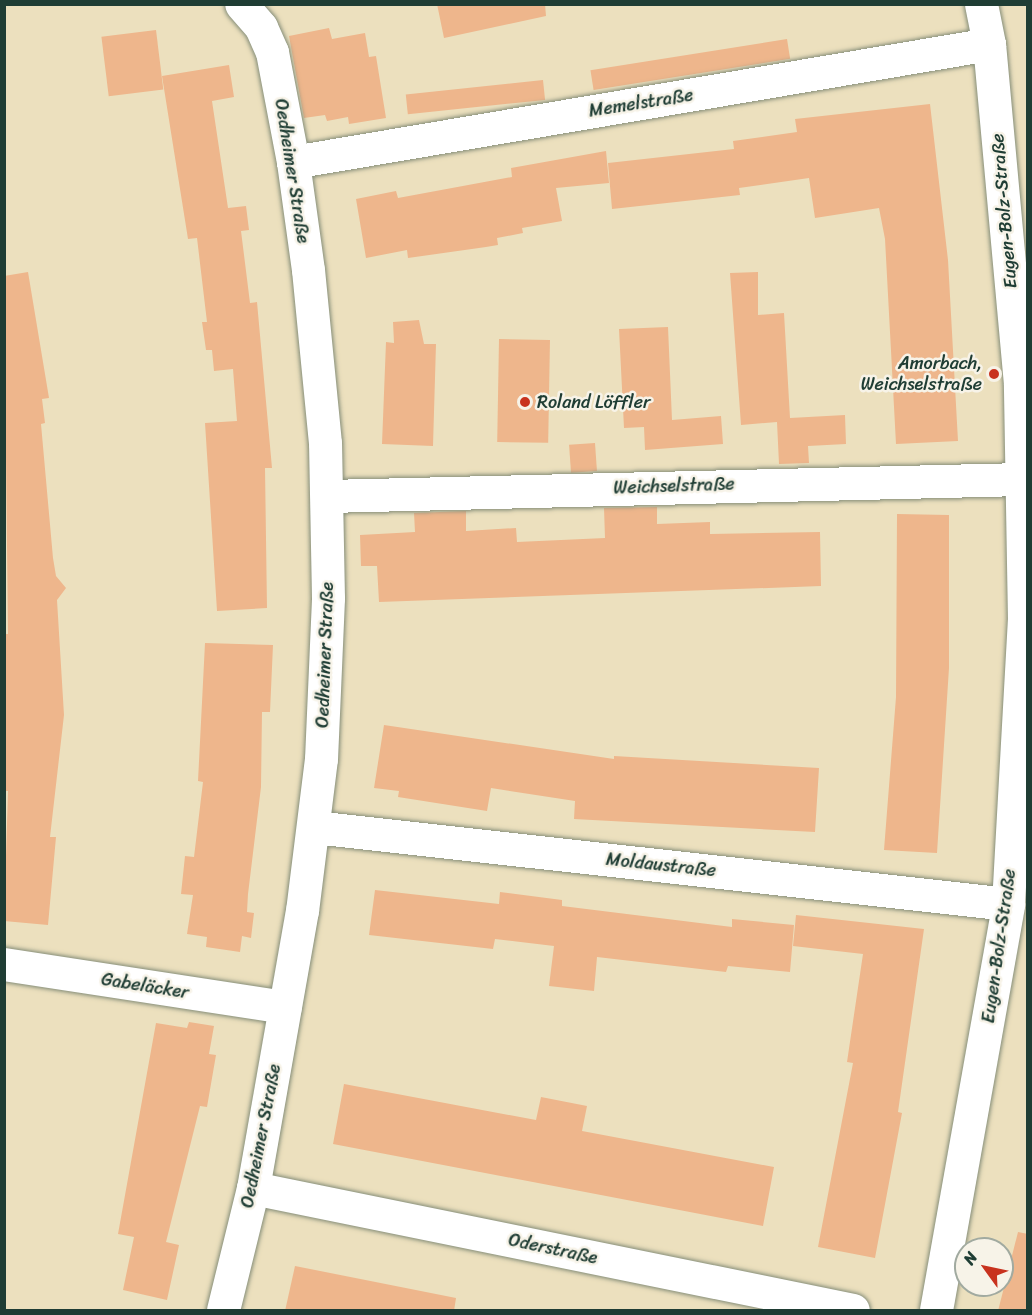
<!DOCTYPE html>
<html>
<head>
<meta charset="utf-8">
<style>
  body { margin:0 }
  #map { position:relative; width:1032px; height:1315px; overflow:hidden; background:#ece0be; font-family:Sriracha,sans-serif }
  div>[style] { position:absolute }
  .building>* { inset:0; background:#eeb68c; transform-origin:0 0 }
  .roads { filter:drop-shadow(0 0 2px #868e79) drop-shadow(0 0 2px #868e79) }
  .minor>* { height:33px; margin:-16.5px; padding:0 16.5px; transform-origin:16.5px; border-radius:16.5px; background:#fff }
  .dots>* { width:16px; height:16px; translate:-50% -50%; box-sizing:border-box; border:3px solid #f7f3e8; border-radius:50% }
  span { translate:-50% -50%; white-space:nowrap; text-align:center; line-height:1.15; -webkit-text-stroke:5px #f7f3e8; paint-order:stroke }
  .street-label { font-size:18px; color:#1f3d34 }
  .poi-label { font-size:18px; color:#1f3d34 }
  .right { translate:-100% -50%; text-align:right }
  .left { translate:0 -50%; text-align:left }
  .frame { position:absolute; inset:0; border:6px solid #1f3d34; pointer-events:none }
  .north { position:absolute; left:954px; top:1237px; width:60px; height:60px; box-sizing:border-box; background:#f7f3e8; border:2px solid #a1aaa0; border-radius:50%; rotate:303deg; font-size:16px; font-weight:700; line-height:24px; text-align:center; color:#1f3d34 }
  .north::after { content:''; display:block; margin:auto; width:21px; height:27px; background:#c8321e; clip-path:polygon(50% 0,100% 100%,50% 72%,0 100%) }
</style>
</head>
<body>
<div id="map">
  <div class="building">
    <div style="clip-path:polygon(437px 4px,545px 4px,546px 16px,444px 38px)"></div>
    <div style="clip-path:polygon(329px 28px,332px 39px,365px 33px,369px 57px,376px 56px,386px 118px,349px 124px,348px 117px,327px 121px,325px 115px,304px 118px,289px 36px)"></div>
    <div style="left:156px;top:30px;width:60px;height:55px;rotate:83deg"></div>
    <div style="left:787px;top:39px;width:20px;height:199px;rotate:81deg"></div>
    <div style="clip-path:polygon(229px 65px,234px 97px,212px 101px,228px 208px,246px 206px,249px 230px,241px 231px,250px 303px,257px 302px,272px 468px,265px 468px,267px 608px,217px 611px,205px 423px,237px 421px,233px 369px,214px 371px,212px 350px,206px 350px,202px 322px,207px 322px,197px 238px,188px 239px,162px 76px)"></div>
    <div style="left:543px;top:80px;width:20px;height:138px;rotate:84deg"></div>
    <div style="clip-path:polygon(930px 104px,948px 260px,958px 441px,896px 444px,885px 239px,879px 208px,815px 218px,809px 178px,739px 188px,740px 195px,612px 209px,608px 163px,734px 149px,733px 141px,797px 132px,795px 119px)"></div>
    <div style="clip-path:polygon(606px 151px,609px 183px,556px 188px,562px 221px,522px 228px,523px 233px,497px 238px,498px 245px,486px 247px,408px 258px,407px 250px,366px 258px,356px 199px,396px 191px,398px 198px,512px 177px,511px 168px)"></div>
    <div style="clip-path:polygon(28px 272px,49px 398px,42px 399px,45px 423px,41px 424px,53px 558px,56px 576px,66px 588px,57px 600px,64px 715px,50px 837px,56px 837px,48px 925px,4px 921px,8px 791px,4px 791px,4px 634px,8px 634px,4px 276px)"></div>
    <div style="clip-path:polygon(758px 272px,758px 315px,784px 313px,790px 418px,845px 415px,846px 444px,808px 446px,809px 463px,779px 464px,777px 422px,741px 425px,730px 273px)"></div>
    <div style="clip-path:polygon(419px 320px,424px 344px,436px 344px,433px 446px,382px 444px,386px 342px,394px 343px,393px 322px)"></div>
    <div style="clip-path:polygon(668px 327px,672px 420px,721px 416px,723px 444px,645px 450px,644px 427px,624px 428px,619px 329px)"></div>
    <div style="left:499px;top:339px;width:51px;height:103px;rotate:1deg"></div>
    <div style="left:595px;top:443px;width:28px;height:26px;rotate:86deg"></div>
    <div style="clip-path:polygon(657px 507px,657px 524px,710px 522px,710px 534px,820px 532px,821px 586px,379px 602px,377px 566px,361px 566px,360px 535px,415px 532px,414px 513px,466px 511px,466px 531px,516px 528px,517px 542px,605px 538px,604px 508px)"></div>
    <div style="clip-path:polygon(897px 514px,949px 515px,949px 668px,937px 853px,884px 850px,896px 697px)"></div>
    <div style="clip-path:polygon(205px 643px,273px 645px,270px 712px,262px 712px,261px 787px,248px 894px,247px 912px,254px 913px,251px 938px,242px 936px,240px 952px,206px 947px,207px 937px,187px 934px,193px 895px,181px 894px,185px 856px,194px 857px,203px 782px,198px 781px)"></div>
    <div style="clip-path:polygon(384px 725px,614px 759px,614px 756px,819px 768px,815px 832px,574px 819px,575px 801px,491px 788px,487px 811px,398px 797px,399px 791px,374px 788px)"></div>
    <div style="clip-path:polygon(375px 890px,499px 904px,500px 892px,562px 900px,562px 906px,732px 927px,732px 919px,794px 925px,790px 972px,728px 966px,726px 972px,597px 957px,594px 991px,549px 986px,554px 946px,495px 939px,493px 949px,369px 935px)"></div>
    <div style="clip-path:polygon(796px 915px,924px 929px,898px 1112px,902px 1113px,875px 1258px,818px 1247px,853px 1063px,847px 1062px,863px 954px,793px 946px)"></div>
    <div style="clip-path:polygon(189px 1022px,214px 1026px,209px 1054px,216px 1055px,207px 1107px,200px 1106px,166px 1242px,179px 1245px,167px 1300px,123px 1290px,134px 1237px,118px 1234px,156px 1023px,187px 1028px)"></div>
    <div style="clip-path:polygon(344px 1084px,536px 1120px,541px 1097px,587px 1106px,582px 1131px,774px 1167px,763px 1226px,333px 1144px)"></div>
    <div style="clip-path:polygon(1018px 1232px,1028px 1234px,1028px 1311px,998px 1311px)"></div>
    <div style="clip-path:polygon(295px 1266px,456px 1298px,454px 1311px,285px 1311px)"></div>
  </div>
  <div class="roads">
    <div class="minor">
      <div style="left:293px;top:162px;width:706px;rotate:-9.62deg"></div>
      <div style="left:327px;top:496px;width:694px;rotate:-1.4deg"></div>
      <div style="left:314px;top:827px;width:698px;rotate:6.33deg"></div>
      <div style="left:4px;top:964px;width:284px;rotate:8.7deg"></div>
      <div style="left:253px;top:1188px;width:612px;rotate:11.49deg"></div>
      <div style="left:223px;top:1310px;width:126px;rotate:-76.2deg"></div>
      <div style="left:253px;top:1188px;width:281px;rotate:-80deg"></div>
      <div style="left:302px;top:911px;width:153px;rotate:-82.9deg"></div>
      <div style="left:321px;top:759px;width:161px;rotate:-87.5deg"></div>
      <div style="left:328px;top:598px;width:155px;rotate:-91.1deg"></div>
      <div style="left:325px;top:443px;width:174px;rotate:-95.6deg"></div>
      <div style="left:308px;top:270px;width:109px;rotate:-97.9deg"></div>
      <div style="left:293px;top:162px;width:112px;rotate:-100.8deg"></div>
      <div style="left:272px;top:52px;width:27px;rotate:-114deg"></div>
      <div style="left:261px;top:27px;width:30px;rotate:-131deg"></div>
      <div style="left:936px;top:1310px;width:412px;rotate:-79.9deg"></div>
      <div style="left:1008px;top:904px;width:284px;rotate:-86.8deg"></div>
      <div style="left:1024px;top:620px;width:236px;rotate:-91deg"></div>
      <div style="left:1020px;top:384px;width:341px;rotate:-95.2deg"></div>
      <div style="left:989px;top:44px;width:41px;rotate:-101.3deg"></div>
    </div>
  </div>
  <div class="dots">
    <div style="left:994px;top:374px;background:#c8321e"></div>
    <div style="left:525px;top:402px;background:#c8321e"></div>
  </div>
  <div class="street-label">
    <span style="left:641px;top:103px;rotate:-9deg">Memelstraße</span>
    <span style="left:292px;top:171px;rotate:81deg">Oedheimer Straße</span>
    <span style="left:1004px;top:211px;rotate:-95deg">Eugen-Bolz-Straße</span>
    <span style="left:674px;top:486px;rotate:-2deg">Weichselstraße</span>
    <span style="left:325px;top:655px;rotate:-88deg">Oedheimer Straße</span>
    <span style="left:661px;top:865px;rotate:6deg">Moldaustraße</span>
    <span style="left:999px;top:946px;rotate:-82deg">Eugen-Bolz-Straße</span>
    <span style="left:145px;top:986px;rotate:9deg">Gabeläcker</span>
    <span style="left:261px;top:1136px;rotate:-79deg">Oedheimer Straße</span>
    <span style="left:553px;top:1249px;rotate:12deg">Oderstraße</span>
  </div>
  <div class="poi-label">
    <span class="right" style="left:982px;top:374px">Amorbach,<br>Weichselstraße</span>
    <span class="left" style="left:537px;top:402px">Roland Löffler</span>
  </div>
  <div class="frame"></div>
  <div class="north">N</div>
</div>
</body>
</html>
